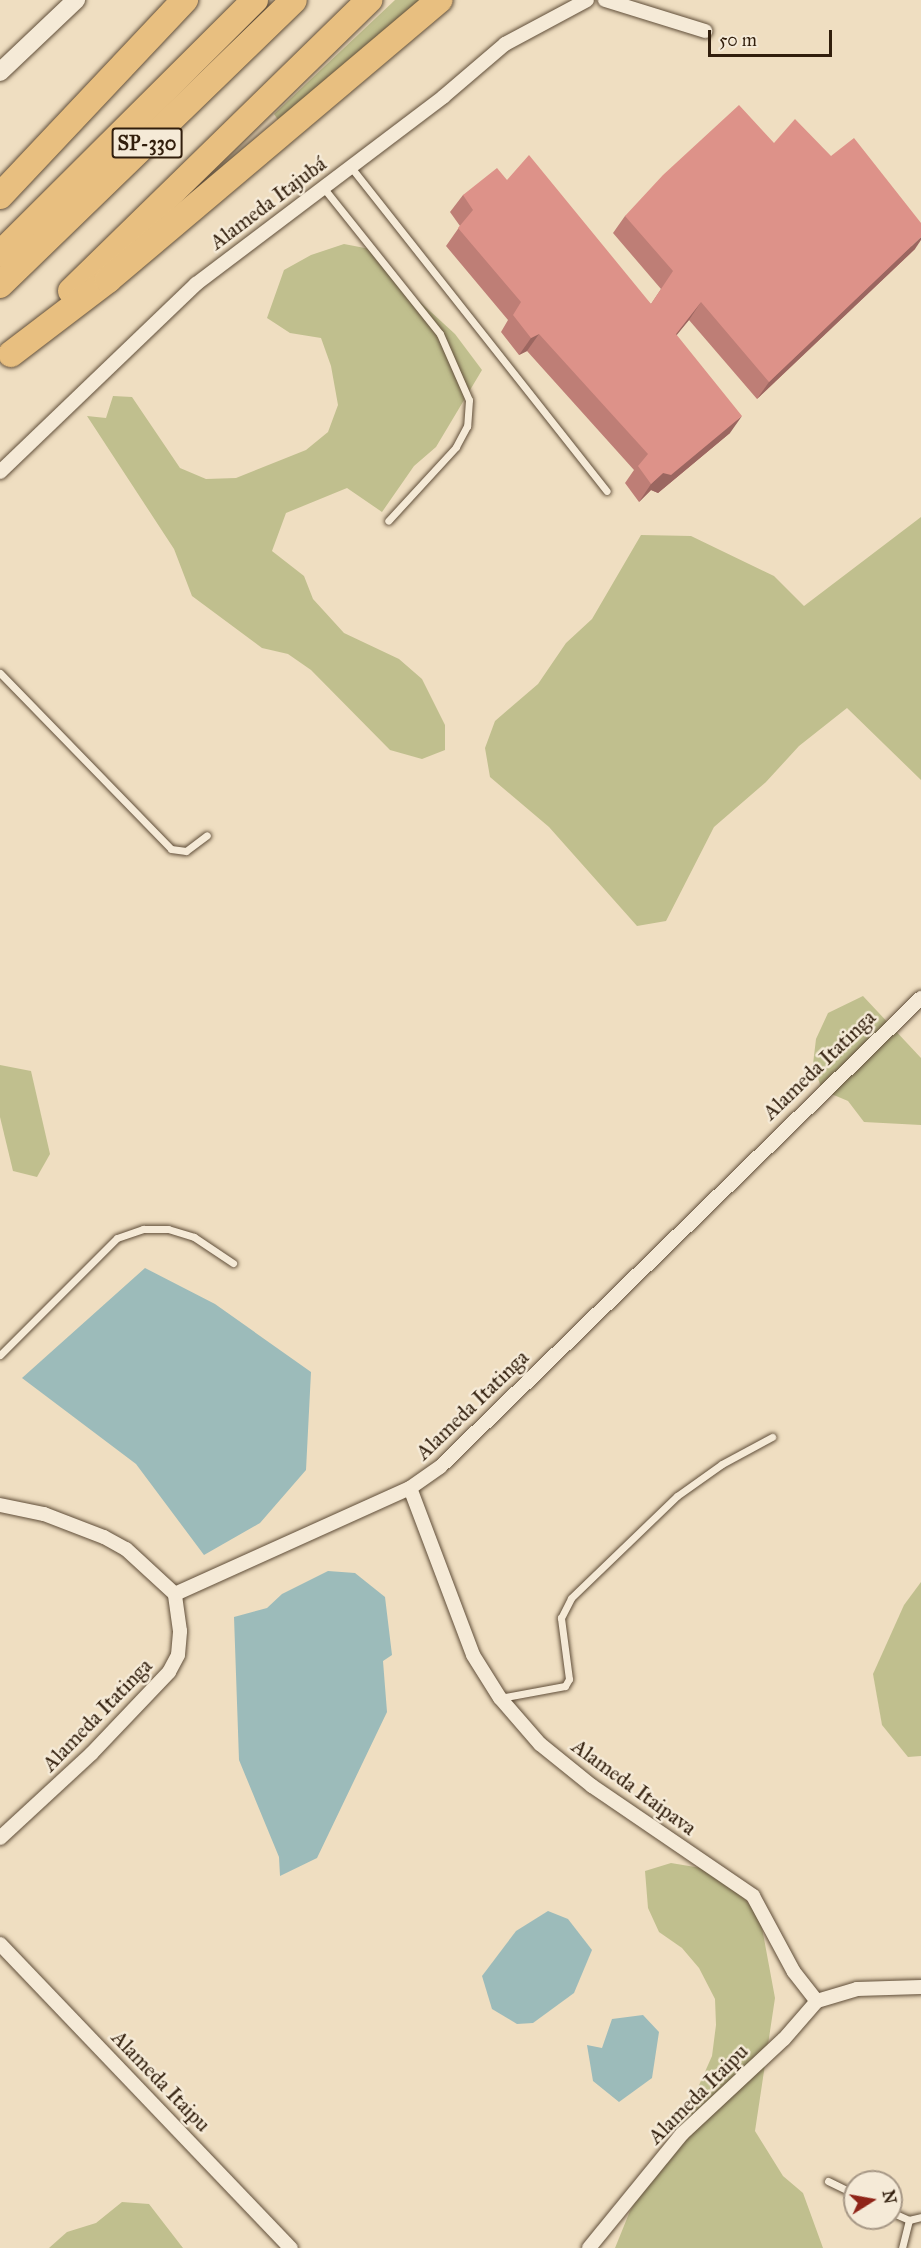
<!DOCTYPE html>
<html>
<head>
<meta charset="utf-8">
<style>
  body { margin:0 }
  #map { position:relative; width:921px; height:2248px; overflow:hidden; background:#efdec1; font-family:"IM FELL Great Primer",serif }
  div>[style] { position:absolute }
  .green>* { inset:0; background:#c0bf8e }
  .water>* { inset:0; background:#9cbbba }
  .roads { filter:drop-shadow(0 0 2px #604e39) drop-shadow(0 0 2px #604e39) }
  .service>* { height:7px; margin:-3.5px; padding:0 3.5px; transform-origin:3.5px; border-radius:3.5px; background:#f5ead7 }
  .minor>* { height:14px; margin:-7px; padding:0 7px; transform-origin:7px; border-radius:7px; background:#f5ead7 }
  .tertiary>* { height:18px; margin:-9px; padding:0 9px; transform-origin:9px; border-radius:9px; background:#f5ead7 }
  .motorway>* { height:26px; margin:-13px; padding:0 13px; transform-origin:13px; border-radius:13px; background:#e8bf80 }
  .wall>* { inset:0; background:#be7e76 }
  .shaded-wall>* { inset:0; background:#9b6660 }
  .building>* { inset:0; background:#dd9289 }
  span { translate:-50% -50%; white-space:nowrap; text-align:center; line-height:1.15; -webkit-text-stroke:5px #f5ead7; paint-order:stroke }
  .shield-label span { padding:2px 4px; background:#f5ead7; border:2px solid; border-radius:4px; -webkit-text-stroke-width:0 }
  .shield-label { font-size:20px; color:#311e0c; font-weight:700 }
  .street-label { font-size:21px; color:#311e0c }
  .north { position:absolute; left:843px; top:2170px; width:60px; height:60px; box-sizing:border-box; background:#f5ead7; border:2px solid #a79886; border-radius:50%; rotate:79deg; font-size:16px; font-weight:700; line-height:24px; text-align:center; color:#311e0c }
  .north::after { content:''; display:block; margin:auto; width:21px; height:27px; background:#8f2418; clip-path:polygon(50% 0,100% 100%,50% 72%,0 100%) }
  .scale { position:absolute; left:708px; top:30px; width:124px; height:27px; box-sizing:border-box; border:3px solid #311e0c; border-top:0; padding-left:8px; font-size:18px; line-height:21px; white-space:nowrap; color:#311e0c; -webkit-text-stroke:4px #f5ead7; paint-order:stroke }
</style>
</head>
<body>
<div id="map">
  <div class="green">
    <div style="clip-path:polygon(395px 0,424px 0,278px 120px,274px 114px)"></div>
    <div style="clip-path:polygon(344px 244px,370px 249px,395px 279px,455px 334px,482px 370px,436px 447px,414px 466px,382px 512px,347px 488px,286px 513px,272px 551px,304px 576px,313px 599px,344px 633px,399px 659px,422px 679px,445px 725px,445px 750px,422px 759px,390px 750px,311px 670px,288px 654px,262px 648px,192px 596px,174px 549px,87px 416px,106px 418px,113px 396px,132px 397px,180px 468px,206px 479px,236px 478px,306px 450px,328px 432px,338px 405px,331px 366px,321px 338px,290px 333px,267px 318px,284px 270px,311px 255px)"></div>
    <div style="clip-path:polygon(921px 517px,921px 780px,847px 708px,799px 746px,766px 782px,714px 827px,666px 921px,637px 926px,549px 827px,490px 777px,485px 748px,495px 721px,538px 684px,566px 643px,592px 619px,641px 535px,691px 536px,774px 576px,804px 606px)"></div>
    <div style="clip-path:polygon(863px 996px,921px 1058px,921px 1125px,864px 1122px,848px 1101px,822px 1090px,813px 1064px,816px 1039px,828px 1013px)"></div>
    <div style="clip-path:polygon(0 1065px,31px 1071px,50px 1154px,37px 1177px,13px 1171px,0 1117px)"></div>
    <div style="clip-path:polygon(921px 1582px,921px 1756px,908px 1757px,882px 1725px,873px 1674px,904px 1605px)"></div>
    <div style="clip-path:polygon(671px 1863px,701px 1868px,743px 1897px,760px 1917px,775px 1998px,755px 2131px,783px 2176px,803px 2193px,823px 2248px,615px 2248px,630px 2211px,688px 2110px,712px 2056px,716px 2025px,715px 1999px,699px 1968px,682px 1948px,659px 1932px,648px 1908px,645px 1871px)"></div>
    <div style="clip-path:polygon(122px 2202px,149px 2204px,183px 2248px,49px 2248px,67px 2232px,96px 2223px)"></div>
  </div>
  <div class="water">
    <div style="clip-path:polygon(145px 1268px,215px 1304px,311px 1372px,306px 1470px,260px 1523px,204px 1555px,136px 1464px,22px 1378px)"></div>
    <div style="clip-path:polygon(328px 1571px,355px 1573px,385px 1597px,392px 1655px,383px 1661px,387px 1712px,317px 1858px,280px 1876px,279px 1857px,239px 1760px,234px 1617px,267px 1608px,282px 1594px)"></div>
    <div style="clip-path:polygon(548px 1911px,568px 1919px,592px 1950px,574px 1993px,533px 2023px,517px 2024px,492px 2009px,482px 1976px,516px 1931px)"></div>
    <div style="clip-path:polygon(643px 2015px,659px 2032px,652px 2078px,619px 2102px,593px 2081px,587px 2045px,602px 2048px,612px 2019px)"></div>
  </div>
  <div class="roads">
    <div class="service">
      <div style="left:350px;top:166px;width:414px;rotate:51.7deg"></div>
      <div style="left:322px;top:186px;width:189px;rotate:51.4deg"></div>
      <div style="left:440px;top:334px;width:72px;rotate:66.3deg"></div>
      <div style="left:469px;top:400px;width:26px;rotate:94deg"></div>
      <div style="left:467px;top:426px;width:24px;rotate:118deg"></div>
      <div style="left:456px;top:447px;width:100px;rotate:132.6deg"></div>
      <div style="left:0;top:673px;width:245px;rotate:45.8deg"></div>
      <div style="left:171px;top:849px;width:15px;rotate:8deg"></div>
      <div style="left:186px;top:851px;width:26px;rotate:-37deg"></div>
      <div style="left:0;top:1355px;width:165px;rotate:-45deg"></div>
      <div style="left:117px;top:1238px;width:28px;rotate:-19deg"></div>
      <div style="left:143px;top:1229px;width:25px"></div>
      <div style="left:168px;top:1229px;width:27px;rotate:17deg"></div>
      <div style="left:194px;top:1237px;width:47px;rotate:33.7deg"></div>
      <div style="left:500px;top:1698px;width:66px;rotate:-10.5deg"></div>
      <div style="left:565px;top:1686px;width:8px;rotate:-60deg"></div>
      <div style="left:569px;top:1679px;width:62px;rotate:-97.5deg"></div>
      <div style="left:561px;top:1618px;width:22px;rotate:-63deg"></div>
      <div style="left:571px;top:1598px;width:147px;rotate:-43.9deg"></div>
      <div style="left:677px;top:1496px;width:55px;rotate:-35.4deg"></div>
      <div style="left:722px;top:1464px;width:57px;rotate:-28.4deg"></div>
      <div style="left:828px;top:2181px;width:30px;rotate:26deg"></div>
      <div style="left:891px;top:2212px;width:20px;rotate:24deg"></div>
      <div style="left:909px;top:2220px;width:12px;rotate:-14deg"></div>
      <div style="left:902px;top:2248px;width:29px;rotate:-76deg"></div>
    </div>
    <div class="minor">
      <div style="left:605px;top:0;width:105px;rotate:17.2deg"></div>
      <div style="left:0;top:472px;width:272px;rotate:-43.8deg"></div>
      <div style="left:196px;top:284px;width:310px;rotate:-37.1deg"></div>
      <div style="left:443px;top:97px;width:82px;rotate:-40.5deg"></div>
      <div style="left:505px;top:44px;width:93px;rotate:-28.2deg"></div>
      <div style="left:410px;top:1488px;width:178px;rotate:69.3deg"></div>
      <div style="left:473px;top:1655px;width:51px;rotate:57.9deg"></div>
      <div style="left:500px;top:1698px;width:61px;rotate:49deg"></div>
      <div style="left:540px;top:1744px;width:67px;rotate:38.9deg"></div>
      <div style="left:592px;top:1786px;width:195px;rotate:34.3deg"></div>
      <div style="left:753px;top:1896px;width:86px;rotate:61.7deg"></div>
      <div style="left:794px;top:1972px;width:37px;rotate:52deg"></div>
      <div style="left:817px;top:2001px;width:42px;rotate:-16.7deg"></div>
      <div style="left:857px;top:1989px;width:64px;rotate:-1.8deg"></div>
      <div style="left:0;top:1505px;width:45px;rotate:11.6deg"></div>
      <div style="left:44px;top:1514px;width:64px;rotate:21deg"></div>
      <div style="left:104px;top:1537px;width:25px;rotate:29deg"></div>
      <div style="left:126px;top:1549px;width:67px;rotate:42.6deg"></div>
      <div style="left:0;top:1838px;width:124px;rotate:-42.7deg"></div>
      <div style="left:91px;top:1754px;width:113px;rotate:-46.4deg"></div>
      <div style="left:169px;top:1672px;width:19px;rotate:-62deg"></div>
      <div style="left:178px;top:1655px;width:24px;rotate:-85deg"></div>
      <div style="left:180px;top:1631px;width:37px;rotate:-98deg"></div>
      <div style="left:175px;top:1594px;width:258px;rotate:-24.3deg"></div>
      <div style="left:410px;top:1488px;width:37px;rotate:-35deg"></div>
      <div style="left:440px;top:1467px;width:672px;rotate:-44.28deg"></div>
      <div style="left:0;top:1944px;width:421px;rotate:46.3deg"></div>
      <div style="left:589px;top:2248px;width:147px;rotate:-50.8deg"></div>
      <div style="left:682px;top:2134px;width:139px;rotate:-43deg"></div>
      <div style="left:784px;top:2039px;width:50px;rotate:-49deg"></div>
    </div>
    <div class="tertiary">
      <div style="left:0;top:72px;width:105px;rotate:-43.5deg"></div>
    </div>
    <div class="motorway">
      <div style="left:0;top:196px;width:270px;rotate:-46.7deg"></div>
      <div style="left:0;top:254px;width:360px;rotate:-44.9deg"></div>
      <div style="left:0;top:285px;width:409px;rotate:-44.1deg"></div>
      <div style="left:71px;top:291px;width:417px;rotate:-44.3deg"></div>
      <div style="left:11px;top:354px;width:122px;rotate:-37.3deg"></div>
      <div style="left:108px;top:280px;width:434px;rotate:-40.2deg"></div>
    </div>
  </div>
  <div class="wall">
    <div style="clip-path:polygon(774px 143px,915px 249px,757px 399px,689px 320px,676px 335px,730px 433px,658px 493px,651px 490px,639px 502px,625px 483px,634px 470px,527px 351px,519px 355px,501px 332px,508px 320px,446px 246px,460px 226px,450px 212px,463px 195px,507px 180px,651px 304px,661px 289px,613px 233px,625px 216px)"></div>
  </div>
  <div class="shaded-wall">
    <div style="clip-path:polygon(921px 237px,921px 240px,915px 249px,757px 399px,769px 382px)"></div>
    <div style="clip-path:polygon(701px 302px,689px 320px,663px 352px,676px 334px)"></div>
    <div style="clip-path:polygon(539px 334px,527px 351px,519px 355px,531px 338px)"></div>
    <div style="clip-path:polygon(742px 416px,730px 433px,658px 493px,651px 490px,639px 502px,651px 484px,663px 473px)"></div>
  </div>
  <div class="building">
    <div style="clip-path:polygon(739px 105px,774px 143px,795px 119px,831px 156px,854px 138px,921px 223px,921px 237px,769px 382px,701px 302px,676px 334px,742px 416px,671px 475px,663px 473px,651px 484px,638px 466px,648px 454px,539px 334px,531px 338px,513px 315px,521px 302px,458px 228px,473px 210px,463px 195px,497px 168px,507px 180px,529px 155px,651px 304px,673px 271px,625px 216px,663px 175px)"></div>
  </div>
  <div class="shield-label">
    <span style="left:147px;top:143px">SP-330</span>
  </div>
  <div class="street-label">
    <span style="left:268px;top:203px;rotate:-37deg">Alameda Itajubá</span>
    <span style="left:819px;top:1065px;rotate:-44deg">Alameda Itatinga</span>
    <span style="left:472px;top:1405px;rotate:-44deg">Alameda Itatinga</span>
    <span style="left:97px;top:1715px;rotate:-46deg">Alameda Itatinga</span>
    <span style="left:634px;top:1787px;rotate:36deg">Alameda Itaipava</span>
    <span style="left:161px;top:2081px;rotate:46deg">Alameda Itaipu</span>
    <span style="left:698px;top:2094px;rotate:-45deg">Alameda Itaipu</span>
  </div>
  <div class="north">N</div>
  <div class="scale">50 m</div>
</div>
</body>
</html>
